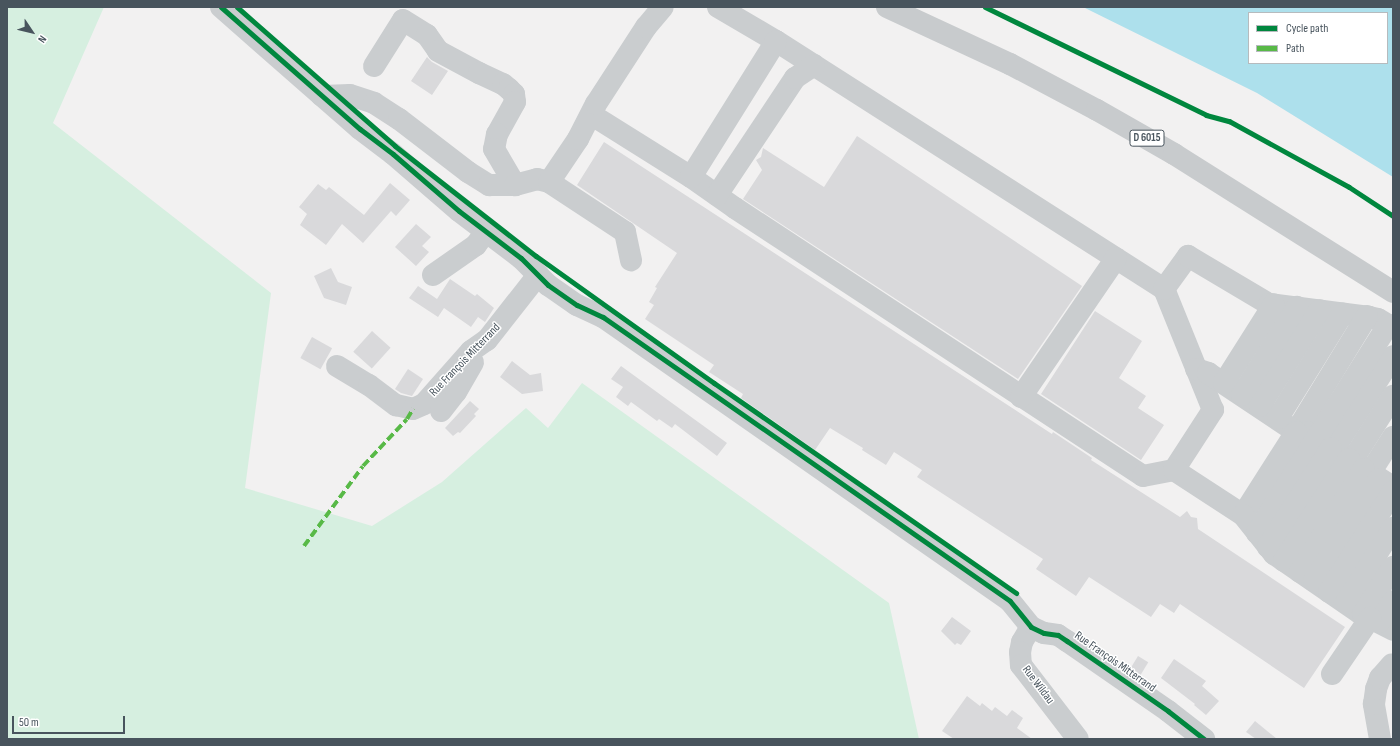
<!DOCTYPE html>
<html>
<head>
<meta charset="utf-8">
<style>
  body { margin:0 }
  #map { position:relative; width:1400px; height:746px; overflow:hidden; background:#f2f1f1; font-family:"Sofia Sans Condensed",sans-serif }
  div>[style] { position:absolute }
  .green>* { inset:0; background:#d6efe0 }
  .water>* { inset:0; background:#ade0ec }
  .building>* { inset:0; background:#d9d9db; transform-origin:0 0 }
  .minor>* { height:22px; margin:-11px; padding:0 11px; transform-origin:11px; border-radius:11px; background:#cacdcf }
  .major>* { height:22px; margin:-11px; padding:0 11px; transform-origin:11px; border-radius:11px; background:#c8cbcd }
  .quiet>* { height:4px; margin-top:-2px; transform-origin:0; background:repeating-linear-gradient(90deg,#58b947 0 8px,transparent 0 12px) }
  .cycleway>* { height:5px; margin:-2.5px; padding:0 2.5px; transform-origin:2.5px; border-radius:2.5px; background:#00873e }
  span { translate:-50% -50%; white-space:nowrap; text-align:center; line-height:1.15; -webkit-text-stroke:3px #fff; paint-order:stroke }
  .shield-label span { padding:1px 3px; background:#fff; border:1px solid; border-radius:3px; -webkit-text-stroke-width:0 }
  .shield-label { font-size:11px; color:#48545d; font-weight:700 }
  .street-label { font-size:12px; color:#48545d }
  .frame { position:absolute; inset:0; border:8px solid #48545d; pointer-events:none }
  .legend { position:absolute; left:1248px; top:12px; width:140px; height:52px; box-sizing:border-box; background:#fff; border:1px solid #b6bbbe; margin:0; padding:5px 7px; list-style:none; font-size:12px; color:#48545d }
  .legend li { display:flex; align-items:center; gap:8px; height:20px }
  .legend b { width:20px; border:1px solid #b6bbbe }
  .north { position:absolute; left:12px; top:12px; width:40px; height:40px; -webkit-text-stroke:3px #fff; paint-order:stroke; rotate:125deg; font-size:11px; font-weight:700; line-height:16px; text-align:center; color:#48545d }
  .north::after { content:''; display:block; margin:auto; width:14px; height:18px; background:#48545d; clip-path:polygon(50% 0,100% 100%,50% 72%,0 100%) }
  .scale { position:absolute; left:12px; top:716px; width:113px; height:18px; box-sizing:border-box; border:2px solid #48545d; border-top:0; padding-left:5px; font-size:12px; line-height:14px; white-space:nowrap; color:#48545d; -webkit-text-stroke:3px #fff; paint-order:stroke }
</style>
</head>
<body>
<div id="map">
  <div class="green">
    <div style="clip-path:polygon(7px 7px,104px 7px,53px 123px,271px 293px,245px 488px,372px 526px,442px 482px,526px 408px,548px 428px,582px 383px,889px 603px,919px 739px,7px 739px)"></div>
  </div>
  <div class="water">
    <div style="clip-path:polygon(evenodd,1083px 7px,1393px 7px,1393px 177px,1257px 93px,1083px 7px,1249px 13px,1387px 13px,1387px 63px,1249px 63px,1249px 13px)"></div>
  </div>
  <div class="building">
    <div style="clip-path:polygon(427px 57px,432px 62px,448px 71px,432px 95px,411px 81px)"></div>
    <div style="clip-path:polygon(857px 136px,1082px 286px,1018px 379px,743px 199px,762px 170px,756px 160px,761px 157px,763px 148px,824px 187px)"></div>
    <div style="clip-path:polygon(604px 142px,1052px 434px,1053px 432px,1092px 458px,1091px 460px,1180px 517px,1187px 511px,1191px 517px,1197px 518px,1198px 529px,1345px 627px,1304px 688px,1180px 604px,1174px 613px,1160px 604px,1151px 617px,1089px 577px,1076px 596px,1036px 569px,1043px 559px,917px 477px,922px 470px,894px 452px,886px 465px,862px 450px,863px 448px,830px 428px,815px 450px,741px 398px,743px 394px,709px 372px,714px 365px,645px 319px,654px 305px,649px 302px,657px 288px,655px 287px,677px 253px,577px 185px)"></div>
    <div style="clip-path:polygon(390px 183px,410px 200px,396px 216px,391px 211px,363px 243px,342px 224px,326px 245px,300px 225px,307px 214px,299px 207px,318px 184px,326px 190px,329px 187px,364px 215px)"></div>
    <div style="clip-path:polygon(416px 224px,431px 237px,422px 246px,429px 252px,416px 266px,395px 247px)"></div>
    <div style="clip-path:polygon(331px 268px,338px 282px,352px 287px,346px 305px,324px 298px,314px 276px)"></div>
    <div style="clip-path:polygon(450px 279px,475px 296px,477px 294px,494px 308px,485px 322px,478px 317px,471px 327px,444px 308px,438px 317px,409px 298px,418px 286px,437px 299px)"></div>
    <div style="clip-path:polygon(1095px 311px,1142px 341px,1119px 378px,1146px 396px,1138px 408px,1164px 425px,1141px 460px,1041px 394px)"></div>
    <div style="left:372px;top:331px;width:25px;height:28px;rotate:42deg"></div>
    <div style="left:312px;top:337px;width:23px;height:24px;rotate:29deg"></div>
    <div style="clip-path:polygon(512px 361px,530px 375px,541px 373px,543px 391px,522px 394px,500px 377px)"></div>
    <div style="clip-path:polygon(621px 366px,727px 443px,717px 456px,675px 424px,672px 428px,659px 419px,657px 421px,631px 402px,628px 406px,616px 397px,623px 387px,611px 379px)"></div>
    <div style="clip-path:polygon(408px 369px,423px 379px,412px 396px,401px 393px,395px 389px)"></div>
    <div style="clip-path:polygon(470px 401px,479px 409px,474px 414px,476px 416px,460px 433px,458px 432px,453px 436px,445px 428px)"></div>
    <div style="clip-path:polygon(952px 617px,971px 631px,961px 645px,957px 643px,955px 645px,941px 631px)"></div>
    <div style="left:1138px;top:656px;width:12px;height:15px;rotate:31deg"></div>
    <div style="clip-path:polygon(1174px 659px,1206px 681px,1202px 686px,1219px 701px,1206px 715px,1194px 705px,1195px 704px,1161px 678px)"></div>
    <div style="clip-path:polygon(967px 696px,980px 706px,982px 703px,992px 711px,995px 707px,1007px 716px,1012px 710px,1023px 718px,1017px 728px,1032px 739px,954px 739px,942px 731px)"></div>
    <div style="clip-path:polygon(1255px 721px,1277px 739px,1256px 739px,1246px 732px)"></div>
  </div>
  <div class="minor">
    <div style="left:221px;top:7px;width:185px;rotate:41.3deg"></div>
    <div style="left:360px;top:129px;width:41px;rotate:37.1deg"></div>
    <div style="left:393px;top:154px;width:87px;rotate:40.8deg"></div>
    <div style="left:459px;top:211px;width:78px;rotate:37.2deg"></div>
    <div style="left:521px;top:258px;width:38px;rotate:45deg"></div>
    <div style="left:548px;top:285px;width:35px;rotate:35deg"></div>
    <div style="left:577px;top:305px;width:29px;rotate:25deg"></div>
    <div style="left:603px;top:317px;width:496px;rotate:34.9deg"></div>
    <div style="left:1010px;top:601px;width:33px;rotate:51deg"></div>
    <div style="left:1031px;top:627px;width:14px;rotate:25deg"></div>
    <div style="left:1044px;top:633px;width:14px;rotate:8deg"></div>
    <div style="left:1058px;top:635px;width:11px;rotate:34deg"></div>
    <div style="left:1067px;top:641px;width:123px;rotate:34.7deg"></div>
    <div style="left:1168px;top:711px;width:46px;rotate:37.9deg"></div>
    <div style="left:718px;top:7px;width:67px;rotate:30.4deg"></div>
    <div style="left:374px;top:66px;width:54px;rotate:-57.8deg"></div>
    <div style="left:403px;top:20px;width:28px;rotate:32deg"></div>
    <div style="left:427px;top:35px;width:19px;rotate:55deg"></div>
    <div style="left:438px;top:51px;width:47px;rotate:28.2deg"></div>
    <div style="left:479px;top:73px;width:26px;rotate:25deg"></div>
    <div style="left:503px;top:84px;width:8px;rotate:40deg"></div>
    <div style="left:509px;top:89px;width:7px;rotate:45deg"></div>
    <div style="left:514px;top:94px;width:8px;rotate:83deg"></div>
    <div style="left:515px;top:102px;width:37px;rotate:119deg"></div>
    <div style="left:497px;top:134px;width:15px;rotate:101deg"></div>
    <div style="left:494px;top:149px;width:42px;rotate:59.7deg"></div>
    <div style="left:322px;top:96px;width:28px;rotate:-2deg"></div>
    <div style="left:350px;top:95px;width:25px;rotate:18deg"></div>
    <div style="left:374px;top:103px;width:30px;rotate:33deg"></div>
    <div style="left:399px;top:119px;width:87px;rotate:37.5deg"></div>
    <div style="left:468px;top:172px;width:25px;rotate:32deg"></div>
    <div style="left:489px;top:185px;width:26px"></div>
    <div style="left:515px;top:185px;width:23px;rotate:-15deg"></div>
    <div style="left:537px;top:179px;width:12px;rotate:14deg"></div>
    <div style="left:549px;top:182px;width:91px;rotate:33.3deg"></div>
    <div style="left:625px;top:232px;width:29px;rotate:78deg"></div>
    <div style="left:592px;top:115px;width:117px;rotate:32.1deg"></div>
    <div style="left:691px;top:177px;width:54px;rotate:35.2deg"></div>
    <div style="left:735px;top:208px;width:488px;rotate:33.3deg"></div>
    <div style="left:1143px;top:476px;width:32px;rotate:-11deg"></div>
    <div style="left:1174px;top:470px;width:72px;rotate:-57deg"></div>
    <div style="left:1213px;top:410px;width:131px;rotate:-112deg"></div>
    <div style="left:1164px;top:289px;width:460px;rotate:-147.4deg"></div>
    <div style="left:776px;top:41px;width:160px;rotate:122deg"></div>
    <div style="left:549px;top:182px;width:52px;rotate:-56deg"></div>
    <div style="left:578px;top:139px;width:39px;rotate:-63deg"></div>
    <div style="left:596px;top:104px;width:92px;rotate:-57deg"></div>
    <div style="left:646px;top:27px;width:26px;rotate:-50deg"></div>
    <div style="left:717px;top:195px;width:141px;rotate:-56.3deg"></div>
    <div style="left:795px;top:78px;width:23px;rotate:-34deg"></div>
    <div style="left:433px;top:275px;width:52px;rotate:-34.9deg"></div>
    <div style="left:476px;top:245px;width:17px;rotate:-54deg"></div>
    <div style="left:1164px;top:289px;width:41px;rotate:-54deg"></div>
    <div style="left:1188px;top:256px;width:94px;rotate:30.7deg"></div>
    <div style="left:1269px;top:304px;width:101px;rotate:7.4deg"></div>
    <div style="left:1369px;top:317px;width:9px;rotate:13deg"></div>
    <div style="left:1378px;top:319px;width:17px;rotate:31deg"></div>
    <div style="left:1367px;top:316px;width:136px;rotate:121.5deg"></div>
    <div style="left:1296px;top:432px;width:11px"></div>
    <div style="left:1307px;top:432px;width:102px;rotate:32.6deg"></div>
    <div style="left:337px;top:366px;width:37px;rotate:31deg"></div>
    <div style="left:369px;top:385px;width:34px;rotate:37deg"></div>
    <div style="left:396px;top:405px;width:17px;rotate:13deg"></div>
    <div style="left:413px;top:409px;width:12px;rotate:-24deg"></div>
    <div style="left:424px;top:404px;width:71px;rotate:-48.4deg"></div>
    <div style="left:471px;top:351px;width:19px;rotate:-35deg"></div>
    <div style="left:487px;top:340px;width:83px;rotate:-51.9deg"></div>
    <div style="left:1196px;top:369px;width:13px;rotate:18deg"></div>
    <div style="left:1208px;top:373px;width:106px;rotate:33.8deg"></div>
    <div style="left:1296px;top:432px;width:98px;rotate:122.6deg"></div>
    <div style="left:1224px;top:383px;width:93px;rotate:-57.7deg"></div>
    <div style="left:1242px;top:395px;width:104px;rotate:-58deg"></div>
    <div style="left:1021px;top:397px;width:168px;rotate:-55.6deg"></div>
    <div style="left:1260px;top:406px;width:113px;rotate:-58deg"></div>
    <div style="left:441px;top:411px;width:24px;rotate:-52deg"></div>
    <div style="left:456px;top:392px;width:34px;rotate:-60deg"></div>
    <div style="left:1278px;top:418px;width:123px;rotate:-58.2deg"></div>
    <div style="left:1334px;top:449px;width:110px;rotate:-57.6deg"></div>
    <div style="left:1352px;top:461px;width:77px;rotate:-57.8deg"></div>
    <div style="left:1174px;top:470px;width:82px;rotate:33.1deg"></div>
    <div style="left:1243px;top:515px;width:50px;rotate:51.5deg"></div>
    <div style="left:1274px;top:554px;width:104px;rotate:34.5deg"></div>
    <div style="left:1360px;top:613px;width:37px;rotate:27deg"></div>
    <div style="left:1370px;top:473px;width:43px;rotate:-57.4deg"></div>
    <div style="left:1257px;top:533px;width:246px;rotate:-57.8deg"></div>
    <div style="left:1268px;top:547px;width:117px;rotate:-57.5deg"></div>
    <div style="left:1284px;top:561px;width:121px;rotate:-57.5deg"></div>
    <div style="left:1300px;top:572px;width:121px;rotate:-58.1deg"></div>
    <div style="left:1314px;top:581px;width:121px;rotate:-57.5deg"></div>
    <div style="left:1329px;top:592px;width:119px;rotate:-57.4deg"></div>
    <div style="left:1346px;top:603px;width:89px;rotate:-57.9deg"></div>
    <div style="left:1363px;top:614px;width:56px;rotate:-57.4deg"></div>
    <div style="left:1379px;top:622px;width:25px;rotate:-56deg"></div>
    <div style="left:1031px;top:627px;width:17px;rotate:121deg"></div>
    <div style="left:1022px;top:642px;width:10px;rotate:101deg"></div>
    <div style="left:1020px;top:652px;width:13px;rotate:86deg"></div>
    <div style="left:1021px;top:665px;width:93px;rotate:52.4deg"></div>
    <div style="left:1332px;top:674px;width:68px;rotate:-55.8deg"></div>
    <div style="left:1380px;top:739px;width:36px;rotate:-100deg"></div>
    <div style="left:1374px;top:704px;width:15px;rotate:-82deg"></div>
    <div style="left:1376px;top:689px;width:12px;rotate:-70deg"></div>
    <div style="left:1380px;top:678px;width:18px;rotate:-49deg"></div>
  </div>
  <div class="major">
    <div style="left:887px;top:7px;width:136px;rotate:24.9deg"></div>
    <div style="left:1010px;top:64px;width:98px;rotate:27.9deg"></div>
    <div style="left:1097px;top:110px;width:89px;rotate:29.7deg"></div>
    <div style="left:1174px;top:154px;width:259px;rotate:32.2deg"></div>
  </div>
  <div class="quiet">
    <div style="left:304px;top:546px;width:99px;rotate:-53.6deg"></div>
    <div style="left:363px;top:466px;width:64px;rotate:-46.9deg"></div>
    <div style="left:407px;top:419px;width:12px;rotate:-59deg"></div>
  </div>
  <div class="cycleway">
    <div style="left:221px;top:7px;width:185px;rotate:41.3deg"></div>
    <div style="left:360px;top:129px;width:41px;rotate:37.1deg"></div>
    <div style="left:393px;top:154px;width:87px;rotate:40.8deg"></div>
    <div style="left:459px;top:211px;width:78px;rotate:37.2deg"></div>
    <div style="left:521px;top:258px;width:38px;rotate:45deg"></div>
    <div style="left:548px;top:285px;width:35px;rotate:35deg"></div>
    <div style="left:577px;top:305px;width:29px;rotate:25deg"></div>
    <div style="left:603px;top:317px;width:496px;rotate:34.9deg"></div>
    <div style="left:1010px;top:601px;width:33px;rotate:51deg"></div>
    <div style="left:1031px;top:627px;width:14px;rotate:25deg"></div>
    <div style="left:1044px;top:633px;width:14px;rotate:8deg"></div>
    <div style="left:1058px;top:635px;width:11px;rotate:34deg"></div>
    <div style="left:1067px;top:641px;width:123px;rotate:34.7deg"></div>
    <div style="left:1168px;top:711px;width:46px;rotate:37.9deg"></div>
    <div style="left:237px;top:7px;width:210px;rotate:41.3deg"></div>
    <div style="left:395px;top:146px;width:179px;rotate:38deg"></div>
    <div style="left:536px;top:256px;width:219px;rotate:35.5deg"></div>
    <div style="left:714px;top:383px;width:368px;rotate:34.8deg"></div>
    <div style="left:985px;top:7px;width:246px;rotate:26deg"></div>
    <div style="left:1206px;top:115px;width:24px;rotate:15deg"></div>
    <div style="left:1229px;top:121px;width:137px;rotate:28.8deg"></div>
    <div style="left:1349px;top:187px;width:53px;rotate:33.4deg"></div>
  </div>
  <div class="shield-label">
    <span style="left:1147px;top:138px">D 6015</span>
  </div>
  <div class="street-label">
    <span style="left:465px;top:360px;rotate:-46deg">Rue François Mitterrand</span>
    <span style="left:1115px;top:662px;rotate:35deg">Rue François Mitterrand</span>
    <span style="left:1038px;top:685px;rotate:53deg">Rue Wildau</span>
  </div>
  <div class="frame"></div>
  <ul class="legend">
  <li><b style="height:5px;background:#00873e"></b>Cycle path</li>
  <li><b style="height:5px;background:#58b947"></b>Path</li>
  </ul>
  <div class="north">N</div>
  <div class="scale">50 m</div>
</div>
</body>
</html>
